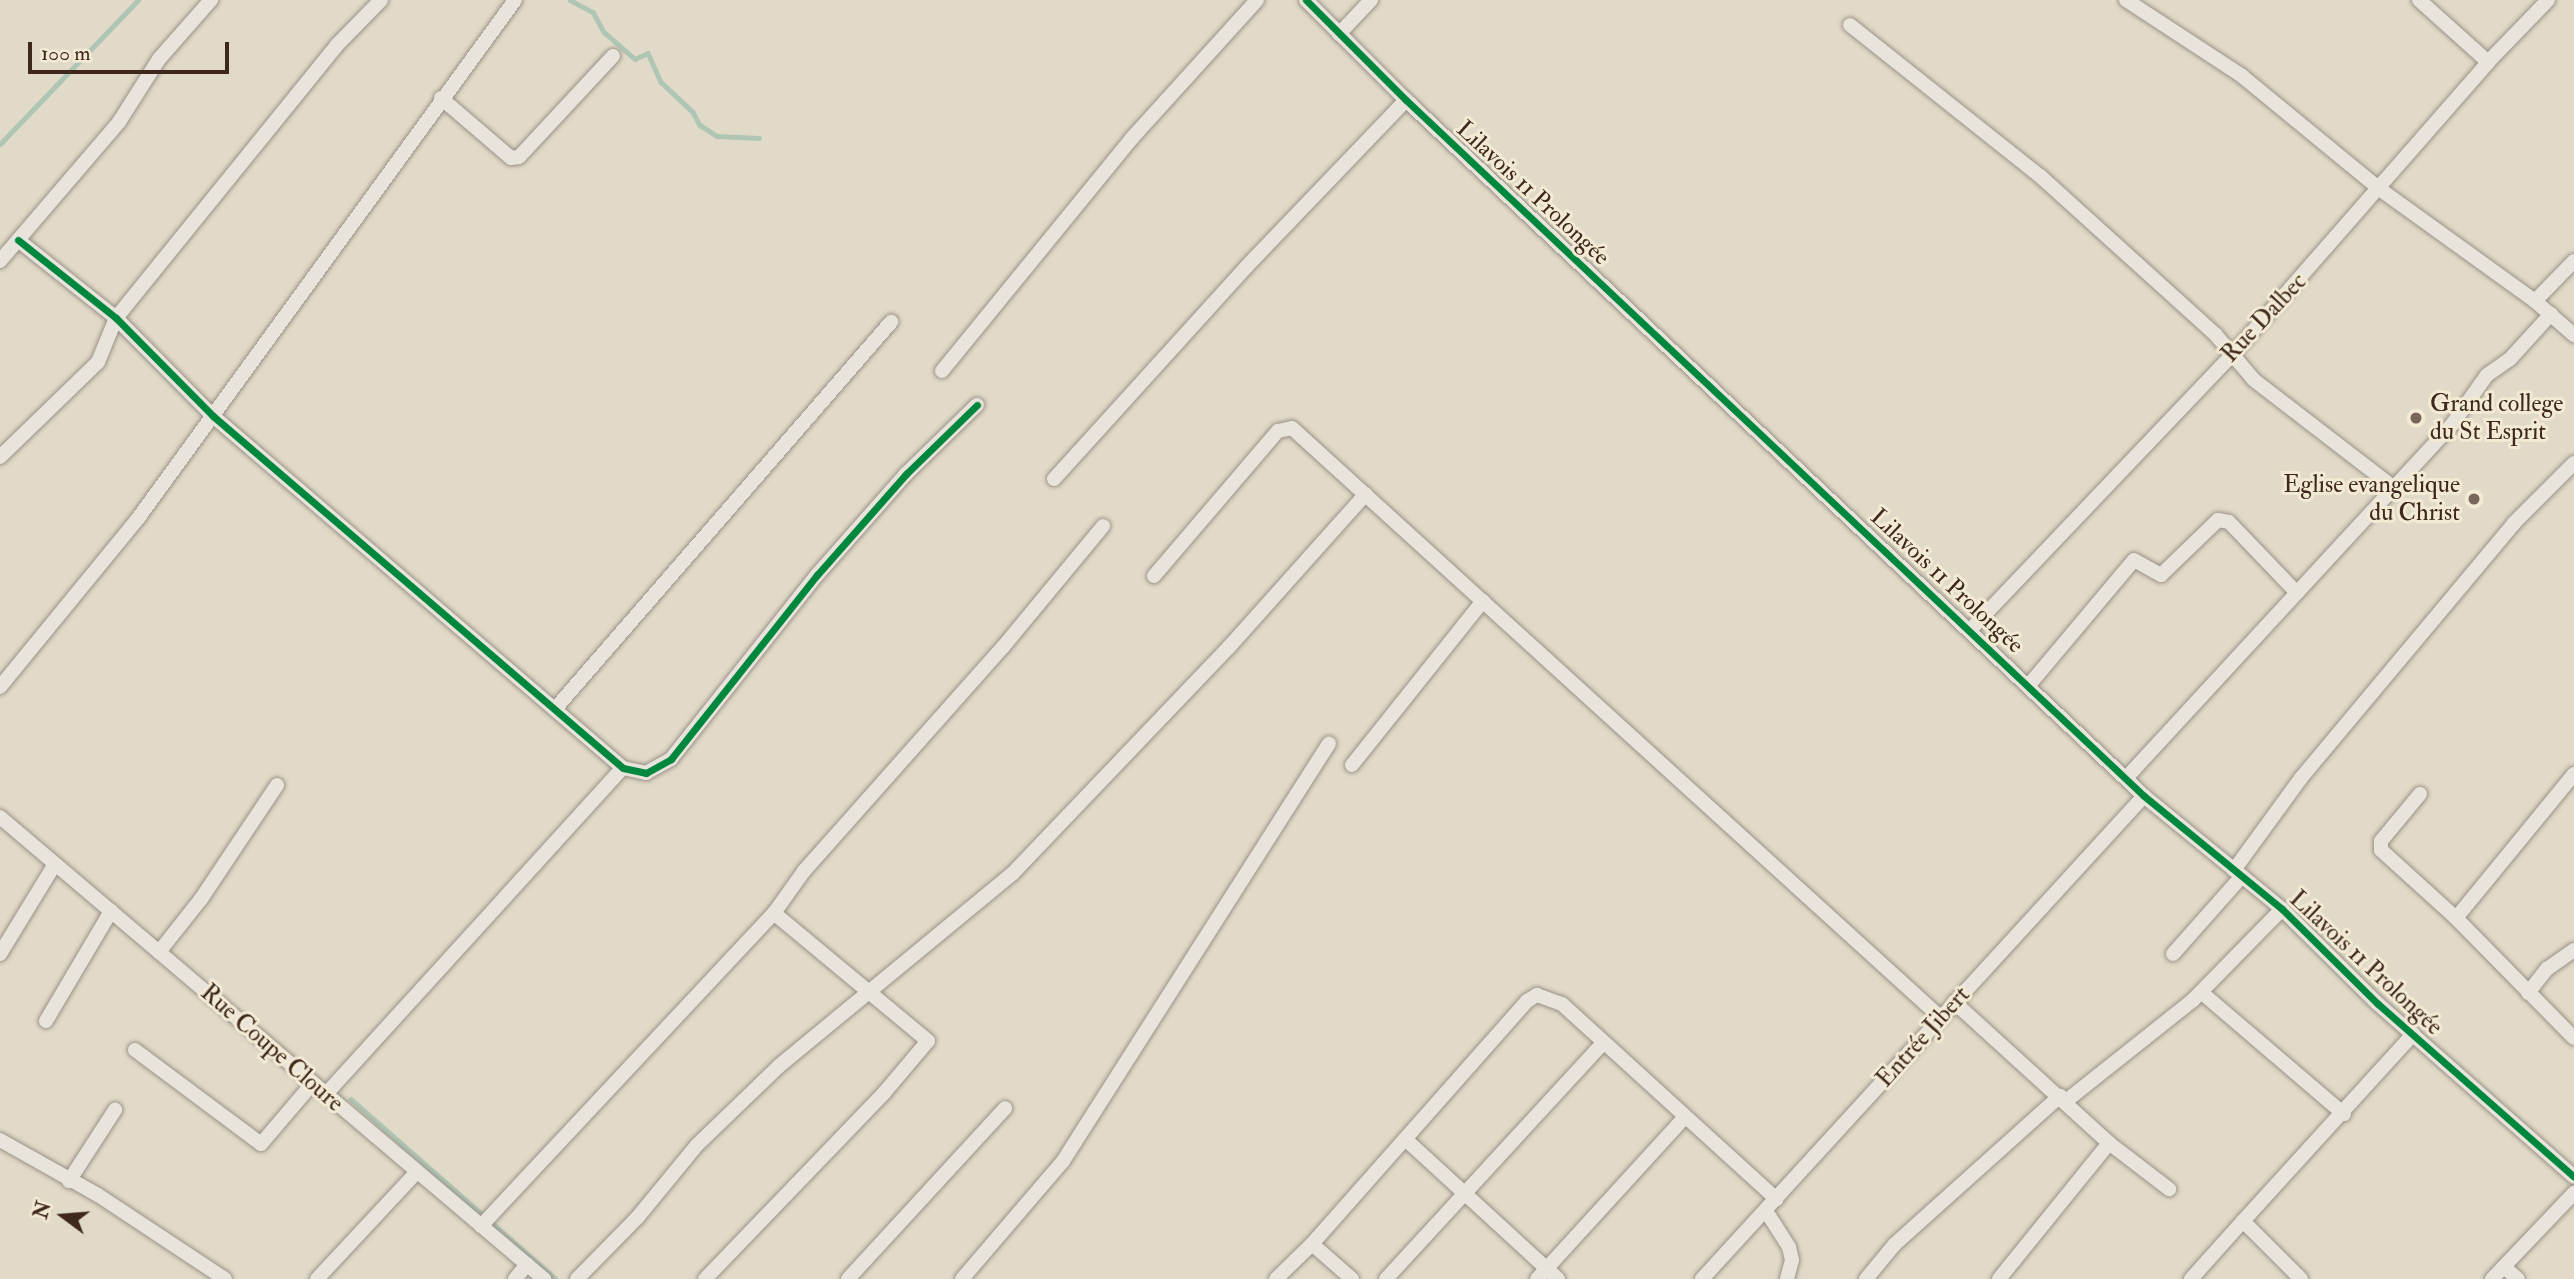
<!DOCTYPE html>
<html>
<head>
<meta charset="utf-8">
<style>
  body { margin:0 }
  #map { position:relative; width:2574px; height:1279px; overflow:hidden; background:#e2dac8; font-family:"IM FELL Double Pica",serif }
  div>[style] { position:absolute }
  .stream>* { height:4.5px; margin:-2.25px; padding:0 2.25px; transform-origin:2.25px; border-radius:2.25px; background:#b0c6b4 }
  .roads { filter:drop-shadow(0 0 2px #999287) drop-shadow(0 0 2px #999287) }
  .minor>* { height:14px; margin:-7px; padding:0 7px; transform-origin:7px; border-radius:7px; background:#e8e4db }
  .cycleway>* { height:7px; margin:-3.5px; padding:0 3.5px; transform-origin:3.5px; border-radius:3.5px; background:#00873e }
  .dots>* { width:19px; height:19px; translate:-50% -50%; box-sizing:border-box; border:4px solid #f3ead4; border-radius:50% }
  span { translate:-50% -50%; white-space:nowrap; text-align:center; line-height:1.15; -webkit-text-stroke:6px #f3ead4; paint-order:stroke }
  .street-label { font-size:24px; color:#3e281d }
  .poi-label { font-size:24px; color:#3e281d }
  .left { translate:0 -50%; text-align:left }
  .right { translate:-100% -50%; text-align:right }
  .north { position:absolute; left:28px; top:1181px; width:70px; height:70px; -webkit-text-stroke:5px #f3ead4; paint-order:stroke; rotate:286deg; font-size:19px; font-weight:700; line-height:28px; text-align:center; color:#3e281d }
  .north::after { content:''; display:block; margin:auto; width:24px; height:32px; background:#3e281d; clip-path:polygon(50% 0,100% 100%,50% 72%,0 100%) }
  .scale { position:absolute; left:28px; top:42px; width:201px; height:32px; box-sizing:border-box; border:4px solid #3e281d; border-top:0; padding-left:9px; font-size:21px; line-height:24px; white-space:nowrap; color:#3e281d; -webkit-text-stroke:5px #f3ead4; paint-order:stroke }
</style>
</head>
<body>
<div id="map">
  <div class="stream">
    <div style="left:570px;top:0;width:26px;rotate:28deg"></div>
    <div style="left:593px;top:12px;width:23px;rotate:61deg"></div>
    <div style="left:604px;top:32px;width:41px;rotate:41.1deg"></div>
    <div style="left:635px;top:59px;width:14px;rotate:-25deg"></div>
    <div style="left:648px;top:53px;width:32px;rotate:66deg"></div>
    <div style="left:661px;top:82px;width:44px;rotate:43.2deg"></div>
    <div style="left:693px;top:112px;width:15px;rotate:62deg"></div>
    <div style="left:700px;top:125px;width:20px;rotate:33deg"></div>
    <div style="left:717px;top:136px;width:42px;rotate:2.7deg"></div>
    <div style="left:0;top:144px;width:199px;rotate:-46.2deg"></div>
    <div style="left:351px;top:1099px;width:273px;rotate:41.3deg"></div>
  </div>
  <div class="roads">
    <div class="minor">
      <div style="left:1306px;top:0;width:141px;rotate:45deg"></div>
      <div style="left:1406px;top:100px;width:1014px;rotate:43.32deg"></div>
      <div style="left:2144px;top:796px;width:178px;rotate:39.3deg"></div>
      <div style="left:2282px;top:909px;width:135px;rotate:44.7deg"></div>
      <div style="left:2378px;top:1004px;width:261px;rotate:41.4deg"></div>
      <div style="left:2126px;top:0;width:139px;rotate:33.2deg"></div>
      <div style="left:2242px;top:76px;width:180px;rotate:39.4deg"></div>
      <div style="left:2381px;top:190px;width:190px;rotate:35.8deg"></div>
      <div style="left:2535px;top:301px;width:52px;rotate:41.1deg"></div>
      <div style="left:2419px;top:0;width:93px;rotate:41.9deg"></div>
      <div style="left:1850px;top:25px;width:243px;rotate:38.5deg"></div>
      <div style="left:2040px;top:176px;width:236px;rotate:42.1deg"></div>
      <div style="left:2215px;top:334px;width:60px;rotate:49.7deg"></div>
      <div style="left:2254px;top:380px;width:177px;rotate:37.6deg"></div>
      <div style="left:1339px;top:34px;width:47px;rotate:-46.7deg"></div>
      <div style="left:441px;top:98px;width:92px;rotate:40.6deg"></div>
      <div style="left:511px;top:158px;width:8px;rotate:-7deg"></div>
      <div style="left:519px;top:157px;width:138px;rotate:-47.1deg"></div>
      <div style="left:18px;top:240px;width:125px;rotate:38.5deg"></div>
      <div style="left:116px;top:318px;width:138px;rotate:45.3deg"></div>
      <div style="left:213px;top:416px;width:540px;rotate:40.65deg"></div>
      <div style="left:623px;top:768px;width:24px;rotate:12deg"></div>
      <div style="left:646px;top:773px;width:29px;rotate:-29deg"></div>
      <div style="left:671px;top:759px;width:235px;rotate:-51.6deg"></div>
      <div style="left:817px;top:575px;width:135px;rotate:-48.6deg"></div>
      <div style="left:906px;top:474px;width:99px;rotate:-44.2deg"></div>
      <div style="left:0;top:261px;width:183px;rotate:-49.4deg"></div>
      <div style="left:119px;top:122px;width:75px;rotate:-57.6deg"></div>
      <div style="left:159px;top:59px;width:79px;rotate:-48.6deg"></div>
      <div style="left:2535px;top:301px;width:56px;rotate:-45.7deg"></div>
      <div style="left:942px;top:371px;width:301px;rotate:-50.8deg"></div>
      <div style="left:1132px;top:138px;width:186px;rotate:-47.8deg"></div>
      <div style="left:0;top:457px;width:136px;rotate:-44.1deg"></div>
      <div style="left:98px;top:362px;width:48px;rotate:-67.8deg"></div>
      <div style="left:116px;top:318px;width:351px;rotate:-51deg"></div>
      <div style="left:337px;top:45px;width:63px;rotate:-45.6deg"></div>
      <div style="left:1054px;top:479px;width:287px;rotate:-47.8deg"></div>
      <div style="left:1247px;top:266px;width:230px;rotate:-46.2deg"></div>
      <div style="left:1154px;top:576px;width:191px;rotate:-49.5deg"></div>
      <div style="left:1278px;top:431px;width:14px;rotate:-12deg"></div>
      <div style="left:1292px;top:428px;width:877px;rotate:42.27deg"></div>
      <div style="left:1971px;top:629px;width:377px;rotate:-46.4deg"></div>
      <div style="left:2231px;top:356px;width:390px;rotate:-48.8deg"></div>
      <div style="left:2488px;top:62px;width:86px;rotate:-45.9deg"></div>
      <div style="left:2029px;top:685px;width:163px;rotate:-50deg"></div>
      <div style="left:2134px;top:560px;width:31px;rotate:29deg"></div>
      <div style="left:2161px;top:575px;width:79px;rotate:-44deg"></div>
      <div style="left:2218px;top:520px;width:11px;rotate:10deg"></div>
      <div style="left:2229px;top:522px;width:98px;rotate:46.2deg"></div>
      <div style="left:0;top:687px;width:220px;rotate:-50.7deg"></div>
      <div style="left:139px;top:517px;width:639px;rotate:-53.97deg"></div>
      <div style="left:555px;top:709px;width:513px;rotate:-49.03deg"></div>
      <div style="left:1352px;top:765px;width:210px;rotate:-51.4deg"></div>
      <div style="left:2574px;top:774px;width:186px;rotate:129.3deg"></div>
      <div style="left:2456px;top:918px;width:168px;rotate:45.5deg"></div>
      <div style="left:2126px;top:778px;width:479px;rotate:-47.3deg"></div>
      <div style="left:2451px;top:426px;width:62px;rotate:-54.8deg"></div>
      <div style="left:2487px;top:375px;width:28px;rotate:-35deg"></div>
      <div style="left:2510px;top:359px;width:61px;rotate:-47.7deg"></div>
      <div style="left:2420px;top:794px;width:61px;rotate:129.7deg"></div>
      <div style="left:2381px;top:841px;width:9px;rotate:90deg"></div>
      <div style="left:2381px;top:850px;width:101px;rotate:42.2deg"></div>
      <div style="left:0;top:817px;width:714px;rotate:40.34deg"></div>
      <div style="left:2234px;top:870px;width:114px;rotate:-53.9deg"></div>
      <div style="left:2301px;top:778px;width:332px;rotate:-50.1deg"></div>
      <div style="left:2514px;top:523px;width:85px;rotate:-45deg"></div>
      <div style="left:159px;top:952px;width:68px;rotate:-51.6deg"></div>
      <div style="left:201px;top:899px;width:137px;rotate:-56.3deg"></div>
      <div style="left:0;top:954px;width:105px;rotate:-58.6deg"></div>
      <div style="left:2173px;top:954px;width:104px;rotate:-48.5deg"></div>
      <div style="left:2201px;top:992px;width:188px;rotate:40.5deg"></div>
      <div style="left:2528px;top:993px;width:31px;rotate:-52deg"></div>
      <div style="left:2547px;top:969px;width:33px;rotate:-35deg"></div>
      <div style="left:1954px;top:1002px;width:210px;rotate:42.3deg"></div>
      <div style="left:2109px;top:1143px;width:76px;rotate:37.5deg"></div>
      <div style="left:46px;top:1021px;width:128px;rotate:-59.4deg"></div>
      <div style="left:135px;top:1050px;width:157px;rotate:36.7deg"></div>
      <div style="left:261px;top:1144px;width:80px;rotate:-49.6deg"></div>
      <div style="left:326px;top:1094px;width:441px;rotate:-47.7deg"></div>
      <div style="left:2066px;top:1101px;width:162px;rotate:-38.5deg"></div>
      <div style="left:2193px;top:1000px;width:127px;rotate:-45.6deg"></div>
      <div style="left:0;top:1140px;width:112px;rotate:29.3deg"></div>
      <div style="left:98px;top:1195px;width:152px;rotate:33.5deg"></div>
      <div style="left:69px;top:1181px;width:85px;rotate:-57.1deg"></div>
      <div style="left:1766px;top:1211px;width:43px;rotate:57.4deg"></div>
      <div style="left:1789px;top:1247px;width:13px;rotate:77deg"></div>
      <div style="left:1792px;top:1260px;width:20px;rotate:105deg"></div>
      <div style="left:481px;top:1226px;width:429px;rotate:-46.9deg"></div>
      <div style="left:774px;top:913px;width:52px;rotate:-54.5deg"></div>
      <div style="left:804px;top:871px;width:300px;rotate:-48.4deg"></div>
      <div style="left:1003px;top:647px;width:157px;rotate:-50.4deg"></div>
      <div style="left:2504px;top:1267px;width:18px;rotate:41deg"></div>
      <div style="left:317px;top:1279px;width:145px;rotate:-47deg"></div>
      <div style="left:515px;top:1279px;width:19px;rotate:-51deg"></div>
      <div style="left:577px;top:1279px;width:86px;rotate:-45.5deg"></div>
      <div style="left:637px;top:1218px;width:94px;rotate:-50.6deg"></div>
      <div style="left:697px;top:1145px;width:114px;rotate:-43.9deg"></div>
      <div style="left:779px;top:1066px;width:303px;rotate:-39.5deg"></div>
      <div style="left:1013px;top:873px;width:313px;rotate:-46.3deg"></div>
      <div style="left:1229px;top:647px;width:205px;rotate:-48.2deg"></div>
      <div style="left:705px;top:1279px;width:258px;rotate:-46.1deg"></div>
      <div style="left:884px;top:1093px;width:68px;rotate:-49.8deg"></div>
      <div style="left:928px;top:1041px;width:200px;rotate:-140.3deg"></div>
      <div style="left:848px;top:1279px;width:232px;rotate:-47.4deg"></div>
      <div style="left:962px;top:1279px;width:155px;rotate:-49.4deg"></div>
      <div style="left:1063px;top:1161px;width:495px;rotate:-57.5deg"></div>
      <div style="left:1276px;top:1279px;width:50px;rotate:-44.2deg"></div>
      <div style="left:1352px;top:1279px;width:53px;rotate:-138.8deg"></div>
      <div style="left:1312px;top:1244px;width:140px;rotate:-48.5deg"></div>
      <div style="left:1386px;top:1279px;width:321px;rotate:-47.4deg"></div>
      <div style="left:1537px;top:1279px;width:218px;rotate:-47.6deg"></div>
      <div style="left:1558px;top:1279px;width:207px;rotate:-137.5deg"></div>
      <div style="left:1405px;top:1139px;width:184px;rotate:-48.5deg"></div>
      <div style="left:1527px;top:1001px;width:12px;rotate:-31deg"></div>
      <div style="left:1537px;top:995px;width:27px;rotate:20deg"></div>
      <div style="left:1562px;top:1004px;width:290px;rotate:42.3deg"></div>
      <div style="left:1702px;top:1279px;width:655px;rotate:-47.54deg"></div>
      <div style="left:1866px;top:1279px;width:45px;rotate:-50.4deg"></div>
      <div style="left:1895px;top:1244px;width:222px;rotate:-41.9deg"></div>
      <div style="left:1999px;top:1279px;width:175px;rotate:-51deg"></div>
      <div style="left:2191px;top:1279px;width:78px;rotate:-48.1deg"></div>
      <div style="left:2301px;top:1279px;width:82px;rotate:-135deg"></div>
      <div style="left:2243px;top:1221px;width:253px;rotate:-47.7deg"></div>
      <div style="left:2492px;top:1279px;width:119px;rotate:-46.4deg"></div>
    </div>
  </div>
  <div class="cycleway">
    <div style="left:1306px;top:0;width:141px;rotate:45deg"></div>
    <div style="left:1406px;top:100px;width:1014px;rotate:43.32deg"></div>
    <div style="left:2144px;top:796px;width:178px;rotate:39.3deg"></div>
    <div style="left:2282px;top:909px;width:135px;rotate:44.7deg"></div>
    <div style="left:2378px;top:1004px;width:261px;rotate:41.4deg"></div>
    <div style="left:18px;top:240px;width:125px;rotate:38.5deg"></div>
    <div style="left:116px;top:318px;width:138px;rotate:45.3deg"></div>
    <div style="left:213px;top:416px;width:540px;rotate:40.65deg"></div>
    <div style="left:623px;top:768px;width:24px;rotate:12deg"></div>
    <div style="left:646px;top:773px;width:29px;rotate:-29deg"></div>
    <div style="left:671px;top:759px;width:235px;rotate:-51.6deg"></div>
    <div style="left:817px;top:575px;width:135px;rotate:-48.6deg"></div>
    <div style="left:906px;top:474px;width:99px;rotate:-44.2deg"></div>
  </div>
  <div class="dots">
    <div style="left:2416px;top:418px;background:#776659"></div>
    <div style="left:2474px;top:499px;background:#776659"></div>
  </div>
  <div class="street-label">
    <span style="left:1533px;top:193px;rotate:43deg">Lilavois 11 Prolongée</span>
    <span style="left:2264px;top:318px;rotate:-47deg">Rue Dalbec</span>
    <span style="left:1947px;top:581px;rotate:43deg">Lilavois 11 Prolongée</span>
    <span style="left:2366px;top:963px;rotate:43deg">Lilavois 11 Prolongée</span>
    <span style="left:1923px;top:1037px;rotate:-48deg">Entrée Jibert</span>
    <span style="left:272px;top:1048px;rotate:41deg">Rue Coupe Cloure</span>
  </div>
  <div class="poi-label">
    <span class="left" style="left:2430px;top:418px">Grand college<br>du St Esprit</span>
    <span class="right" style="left:2460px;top:499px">Eglise evangelique<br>du Christ</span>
  </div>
  <div class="north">N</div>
  <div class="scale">100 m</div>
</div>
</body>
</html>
